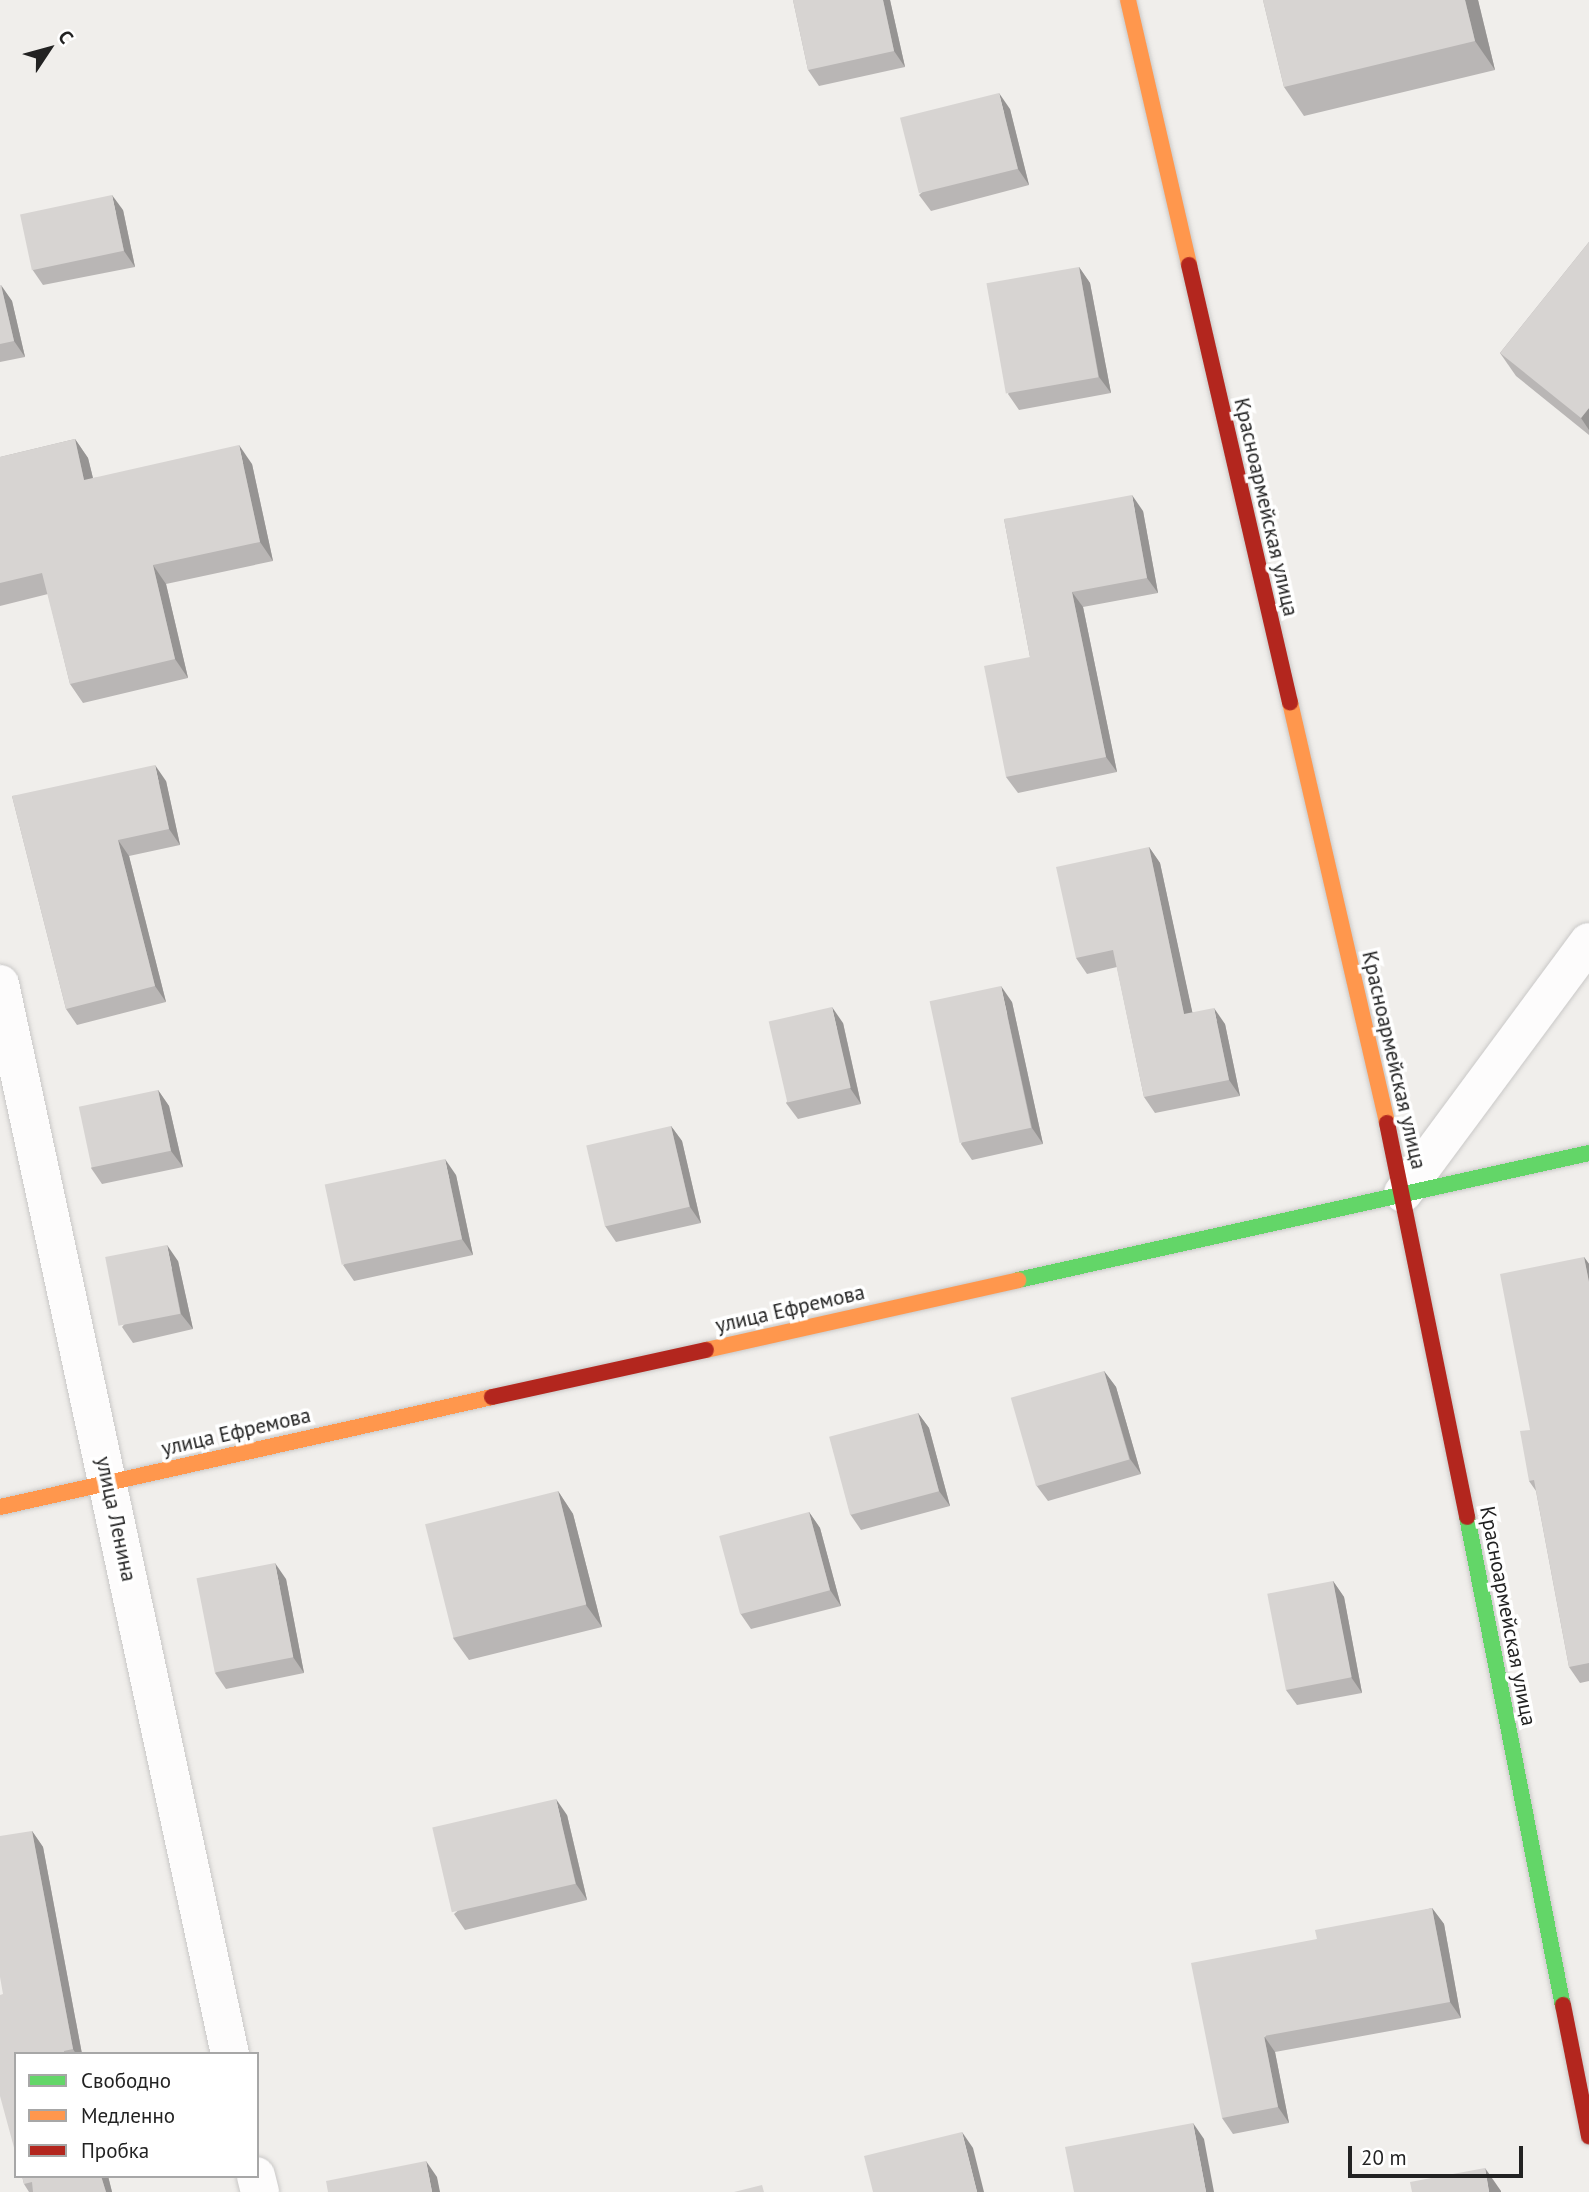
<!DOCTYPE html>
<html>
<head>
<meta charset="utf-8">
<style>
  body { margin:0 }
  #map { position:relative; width:1589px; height:2192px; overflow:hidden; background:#f0eeeb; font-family:"PT Sans",sans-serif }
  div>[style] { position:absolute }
  .roads { filter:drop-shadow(0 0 2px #c9c8c7) drop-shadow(0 0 2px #c9c8c7) }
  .street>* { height:38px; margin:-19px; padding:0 19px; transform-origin:19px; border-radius:19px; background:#fdfcfc }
  .fast>* { height:16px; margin:-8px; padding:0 8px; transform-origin:8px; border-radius:8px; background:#63d668 }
  .slow>* { height:16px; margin:-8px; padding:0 8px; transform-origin:8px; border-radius:8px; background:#ff974d }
  .jam>* { height:16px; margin:-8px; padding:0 8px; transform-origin:8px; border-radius:8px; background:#b3261e }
  .wall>* { inset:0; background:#b9b6b5 }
  .shaded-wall>* { inset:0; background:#969493 }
  .building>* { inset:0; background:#d7d4d2; transform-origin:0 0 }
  span { translate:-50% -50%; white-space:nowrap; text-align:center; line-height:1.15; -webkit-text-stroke:7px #fff; paint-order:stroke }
  .street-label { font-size:21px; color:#222 }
  .legend { position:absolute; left:14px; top:2052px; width:245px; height:126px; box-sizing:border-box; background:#fff; border:2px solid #a7a7a7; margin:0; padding:9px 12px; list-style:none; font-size:21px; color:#222 }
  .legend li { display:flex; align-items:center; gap:14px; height:35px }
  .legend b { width:35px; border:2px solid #a7a7a7 }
  .north { position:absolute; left:14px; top:14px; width:70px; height:70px; -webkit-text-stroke:5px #fff; paint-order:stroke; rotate:54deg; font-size:19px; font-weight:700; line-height:28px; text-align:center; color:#222 }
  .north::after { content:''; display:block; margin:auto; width:24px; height:32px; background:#222; clip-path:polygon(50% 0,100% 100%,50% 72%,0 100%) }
  .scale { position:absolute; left:1348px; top:2146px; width:175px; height:32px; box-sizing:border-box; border:4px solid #222; border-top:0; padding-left:9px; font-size:21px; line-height:24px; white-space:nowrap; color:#222; -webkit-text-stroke:5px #fff; paint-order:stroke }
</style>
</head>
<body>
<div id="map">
  <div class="roads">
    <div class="street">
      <div style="left:0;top:984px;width:1094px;rotate:77.87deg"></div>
      <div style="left:1403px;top:1193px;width:312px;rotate:-53.5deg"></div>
      <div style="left:256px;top:2176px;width:16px;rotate:76deg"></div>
    </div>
    <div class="fast">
      <div style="left:1018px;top:1280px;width:585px;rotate:-12.54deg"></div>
      <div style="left:1467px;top:1517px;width:497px;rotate:78.9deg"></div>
    </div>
    <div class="slow">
      <div style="left:1128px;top:0;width:272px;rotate:77deg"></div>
      <div style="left:1290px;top:702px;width:432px;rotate:77deg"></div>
      <div style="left:706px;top:1350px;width:320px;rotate:-12.6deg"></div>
      <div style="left:0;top:1507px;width:504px;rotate:-12.6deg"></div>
    </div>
    <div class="jam">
      <div style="left:1189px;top:265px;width:449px;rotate:77deg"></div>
      <div style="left:1387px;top:1123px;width:402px;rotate:78.5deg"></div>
      <div style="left:492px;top:1397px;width:219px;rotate:-12.4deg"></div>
      <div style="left:1563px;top:2005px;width:134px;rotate:78.8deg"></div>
    </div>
  </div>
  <div class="wall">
    <div style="clip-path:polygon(793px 0,890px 0,905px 67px,819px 86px,808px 70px)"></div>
    <div style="clip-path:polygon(1263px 0,1478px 0,1495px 70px,1304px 116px,1284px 87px)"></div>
    <div style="clip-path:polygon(1010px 109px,1029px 185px,931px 211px,919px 195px)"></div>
    <div style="clip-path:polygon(123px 210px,135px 267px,43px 285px,32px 269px)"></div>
    <div style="clip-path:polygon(1589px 242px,1589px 435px,1516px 376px,1500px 353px)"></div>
    <div style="clip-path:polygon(1079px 267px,1090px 283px,1111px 393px,1019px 410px,1008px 394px)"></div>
    <div style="clip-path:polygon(0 285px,12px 301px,25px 357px,0 362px)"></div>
    <div style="clip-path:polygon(75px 439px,88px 458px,93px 478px,252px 464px,273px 561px,166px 584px,188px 678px,83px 703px,70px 684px,48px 594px,0 606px,0 457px)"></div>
    <div style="clip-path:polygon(1143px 511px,1158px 593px,1083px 607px,1117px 772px,1018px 793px,1006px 777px,1030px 657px,1004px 519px)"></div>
    <div style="clip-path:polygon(166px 781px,180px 845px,129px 856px,166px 1002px,77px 1025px,66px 1009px,12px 796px)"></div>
    <div style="clip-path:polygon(1149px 847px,1160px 863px,1192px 1012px,1225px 1024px,1240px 1096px,1155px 1113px,1144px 1097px,1117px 967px,1087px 974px,1076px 958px)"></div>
    <div style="clip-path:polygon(1012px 1002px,1043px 1144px,972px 1160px,961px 1144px)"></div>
    <div style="clip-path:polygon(843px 1023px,861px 1104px,798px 1119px,786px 1103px)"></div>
    <div style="clip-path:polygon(158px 1090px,169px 1106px,183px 1167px,102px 1184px,91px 1168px)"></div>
    <div style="clip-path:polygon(671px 1126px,682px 1141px,701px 1223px,616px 1242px,605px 1226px)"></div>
    <div style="clip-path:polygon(456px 1175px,473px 1255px,354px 1281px,343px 1265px)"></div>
    <div style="clip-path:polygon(1584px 1257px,1589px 1264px,1589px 1681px,1580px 1683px,1569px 1667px,1536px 1491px,1529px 1481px,1530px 1430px)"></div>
    <div style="clip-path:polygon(178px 1261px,193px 1329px,133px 1343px,122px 1327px)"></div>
    <div style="clip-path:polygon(1104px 1371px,1116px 1387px,1141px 1474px,1048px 1501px,1036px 1485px)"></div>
    <div style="clip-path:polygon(918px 1413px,929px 1428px,950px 1506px,861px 1530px,850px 1514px)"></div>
    <div style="clip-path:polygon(558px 1491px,573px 1514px,602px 1627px,469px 1660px,453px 1638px)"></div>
    <div style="clip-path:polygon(809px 1512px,820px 1528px,841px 1606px,751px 1629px,740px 1613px)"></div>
    <div style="clip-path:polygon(286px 1579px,304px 1673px,226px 1689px,215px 1673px)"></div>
    <div style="clip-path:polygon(1333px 1581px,1344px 1597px,1362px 1693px,1297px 1705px,1286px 1690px)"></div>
    <div style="clip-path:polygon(567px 1815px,587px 1900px,465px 1930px,454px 1914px)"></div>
    <div style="clip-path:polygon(32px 1831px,43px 1847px,82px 2054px,16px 2054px,3px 1994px)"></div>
    <div style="clip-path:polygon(1432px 1908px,1444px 1924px,1461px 2018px,1275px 2052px,1289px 2123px,1233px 2134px,1222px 2118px,1317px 1939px)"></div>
    <div style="clip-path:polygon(22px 2176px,108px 2176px,112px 2192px,29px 2192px,24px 2184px)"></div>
  </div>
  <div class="shaded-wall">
    <div style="clip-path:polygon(883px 0,890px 0,905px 67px,894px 51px)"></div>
    <div style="clip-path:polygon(1465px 0,1478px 0,1495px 70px,1475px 41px)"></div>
    <div style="clip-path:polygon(999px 93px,1010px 109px,1029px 185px,1018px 169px)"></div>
    <div style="clip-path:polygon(112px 195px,123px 210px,135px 267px,124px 251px)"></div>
    <div style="clip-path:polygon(1079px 267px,1090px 283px,1111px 393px,1099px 377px)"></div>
    <div style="clip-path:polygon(1px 285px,12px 301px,25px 357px,14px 341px)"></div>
    <div style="clip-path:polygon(1589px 408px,1589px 430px,1581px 418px)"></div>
    <div style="clip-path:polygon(75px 439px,88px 458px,98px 499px,84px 480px)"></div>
    <div style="clip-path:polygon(239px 445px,252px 464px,273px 561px,260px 542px)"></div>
    <div style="clip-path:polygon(1132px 495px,1143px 511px,1158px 593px,1147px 578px)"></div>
    <div style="clip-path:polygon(153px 565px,166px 584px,188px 678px,175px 659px)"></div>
    <div style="clip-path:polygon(1072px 592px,1083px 607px,1117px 772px,1106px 757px)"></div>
    <div style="clip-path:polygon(155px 765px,166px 781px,180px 845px,169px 829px)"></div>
    <div style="clip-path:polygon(118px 840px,129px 856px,166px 1002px,155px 986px)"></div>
    <div style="clip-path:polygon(1149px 847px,1160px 863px,1196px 1029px,1184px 1014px)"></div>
    <div style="clip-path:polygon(1001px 986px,1012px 1002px,1043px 1144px,1032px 1128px)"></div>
    <div style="clip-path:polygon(832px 1007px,843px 1023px,861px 1104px,850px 1088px)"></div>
    <div style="clip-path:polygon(1214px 1008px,1225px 1024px,1240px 1096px,1229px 1080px)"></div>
    <div style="clip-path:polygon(158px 1090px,169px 1106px,183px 1167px,171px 1151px)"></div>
    <div style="clip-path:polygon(671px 1126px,682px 1141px,701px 1223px,690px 1207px)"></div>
    <div style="clip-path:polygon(445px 1159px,456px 1175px,473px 1255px,462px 1239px)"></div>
    <div style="clip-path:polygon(167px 1245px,178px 1261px,193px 1329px,181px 1314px)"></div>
    <div style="clip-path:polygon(1584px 1257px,1589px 1264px,1589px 1282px)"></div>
    <div style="clip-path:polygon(1104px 1371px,1116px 1387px,1141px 1474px,1130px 1459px)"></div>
    <div style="clip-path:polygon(918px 1413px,929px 1428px,950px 1506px,939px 1491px)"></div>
    <div style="clip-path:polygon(558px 1491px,573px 1514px,602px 1627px,586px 1605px)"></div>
    <div style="clip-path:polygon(809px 1512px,820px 1528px,841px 1606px,830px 1590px)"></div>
    <div style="clip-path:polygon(275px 1563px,286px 1579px,304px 1673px,293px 1657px)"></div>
    <div style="clip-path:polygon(1333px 1581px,1344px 1597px,1362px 1693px,1351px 1677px)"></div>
    <div style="clip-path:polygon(556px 1799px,567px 1815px,587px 1900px,576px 1884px)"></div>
    <div style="clip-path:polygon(32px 1831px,43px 1847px,82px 2054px,76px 2054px,73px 2049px)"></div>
    <div style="clip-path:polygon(1432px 1908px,1444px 1924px,1461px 2018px,1450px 2002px)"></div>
    <div style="clip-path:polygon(1264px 2036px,1275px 2052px,1289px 2123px,1278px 2107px)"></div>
    <div style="clip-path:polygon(1193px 2123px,1204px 2139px,1214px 2192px,1206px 2192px)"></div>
    <div style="clip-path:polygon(962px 2132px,973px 2148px,984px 2192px,977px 2192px)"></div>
    <div style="clip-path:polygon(426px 2161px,437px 2177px,440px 2192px,432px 2192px)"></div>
    <div style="clip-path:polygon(1485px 2168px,1501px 2191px,1501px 2192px,1489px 2192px)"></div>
    <div style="clip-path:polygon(101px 2176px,108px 2176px,112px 2192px,106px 2192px)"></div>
  </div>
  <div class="building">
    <div style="clip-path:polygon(793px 0,883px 0,894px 51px,808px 70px)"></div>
    <div style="clip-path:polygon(1263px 0,1465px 0,1475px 41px,1284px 87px)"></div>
    <div style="left:999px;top:93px;width:78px;height:102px;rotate:76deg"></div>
    <div style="left:112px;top:195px;width:57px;height:94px;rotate:78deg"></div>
    <div style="clip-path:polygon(1589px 242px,1589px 408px,1581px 418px,1500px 353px)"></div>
    <div style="left:1079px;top:267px;width:112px;height:94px;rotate:80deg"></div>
    <div style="clip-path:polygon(0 285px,1px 285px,14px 341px,0 344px)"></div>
    <div style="clip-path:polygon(75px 439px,84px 480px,239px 445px,260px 542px,153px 565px,175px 659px,70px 684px,42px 573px,0 583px,0 457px)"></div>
    <div style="clip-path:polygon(1132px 495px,1147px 578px,1072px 592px,1106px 757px,1006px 777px,984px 666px,1030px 657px,1004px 519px)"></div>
    <div style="clip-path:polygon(155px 765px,169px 829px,118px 840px,155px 986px,66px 1009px,12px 796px)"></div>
    <div style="clip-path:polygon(1149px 847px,1184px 1014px,1214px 1008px,1229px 1080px,1144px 1097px,1113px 950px,1076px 958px,1056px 867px)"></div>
    <div style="left:1001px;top:986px;width:145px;height:73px;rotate:78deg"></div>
    <div style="left:832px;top:1007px;width:83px;height:65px;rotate:77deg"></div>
    <div style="left:158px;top:1090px;width:62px;height:81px;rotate:78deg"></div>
    <div style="left:671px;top:1126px;width:83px;height:87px;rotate:77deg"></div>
    <div style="left:445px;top:1159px;width:82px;height:123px;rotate:78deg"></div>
    <div style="left:167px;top:1245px;width:70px;height:63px;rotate:79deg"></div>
    <div style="clip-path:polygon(1584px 1257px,1589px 1282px,1589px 1663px,1569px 1667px,1534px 1480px,1529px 1481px,1520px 1431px,1530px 1430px,1500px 1274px)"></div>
    <div style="left:1104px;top:1371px;width:92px;height:97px;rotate:74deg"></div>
    <div style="left:918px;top:1413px;width:81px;height:92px;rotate:75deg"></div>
    <div style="left:558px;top:1491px;width:117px;height:137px;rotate:76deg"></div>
    <div style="left:809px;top:1512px;width:81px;height:93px;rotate:75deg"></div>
    <div style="left:275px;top:1563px;width:96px;height:80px;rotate:79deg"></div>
    <div style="left:1333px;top:1581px;width:98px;height:67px;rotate:79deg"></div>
    <div style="left:556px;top:1799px;width:87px;height:127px;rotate:77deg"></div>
    <div style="clip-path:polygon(32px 1831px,73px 2049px,64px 2051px,64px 2054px,16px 2054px,16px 2155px,0 2096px,0 1995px,3px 1994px,0 1977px,0 1836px)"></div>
    <div style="clip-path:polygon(1432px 1908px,1450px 2002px,1264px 2036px,1278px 2107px,1222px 2118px,1191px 1963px,1317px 1939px,1315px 1930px)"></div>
    <div style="clip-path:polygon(1193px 2123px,1206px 2192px,1074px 2192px,1065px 2147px)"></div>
    <div style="clip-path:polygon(962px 2132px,977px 2192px,873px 2192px,864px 2156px)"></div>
    <div style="clip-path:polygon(426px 2161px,432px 2192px,328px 2192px,326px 2181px)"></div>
    <div style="clip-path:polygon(1485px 2168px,1489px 2192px,1412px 2192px,1410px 2182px)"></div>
    <div style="clip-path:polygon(22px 2176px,101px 2176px,106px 2192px,33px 2192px,32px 2182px,24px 2184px)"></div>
    <div style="clip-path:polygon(762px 2185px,764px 2192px,734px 2192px)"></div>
  </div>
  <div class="street-label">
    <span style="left:1266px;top:507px;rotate:77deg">Красноармейская улица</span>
    <span style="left:1394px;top:1060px;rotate:77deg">Красноармейская улица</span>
    <span style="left:790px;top:1309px;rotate:-13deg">улица Ефремова</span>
    <span style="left:236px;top:1432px;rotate:-13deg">улица Ефремова</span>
    <span style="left:116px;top:1519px;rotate:78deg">улица Ленина</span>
    <span style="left:1508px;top:1616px;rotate:79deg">Красноармейская улица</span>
  </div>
  <ul class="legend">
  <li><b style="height:9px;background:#63d668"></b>Свободно</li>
  <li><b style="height:9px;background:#ff974d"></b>Медленно</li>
  <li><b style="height:9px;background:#b3261e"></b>Пробка</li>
  </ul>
  <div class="north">С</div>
  <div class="scale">20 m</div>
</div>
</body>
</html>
